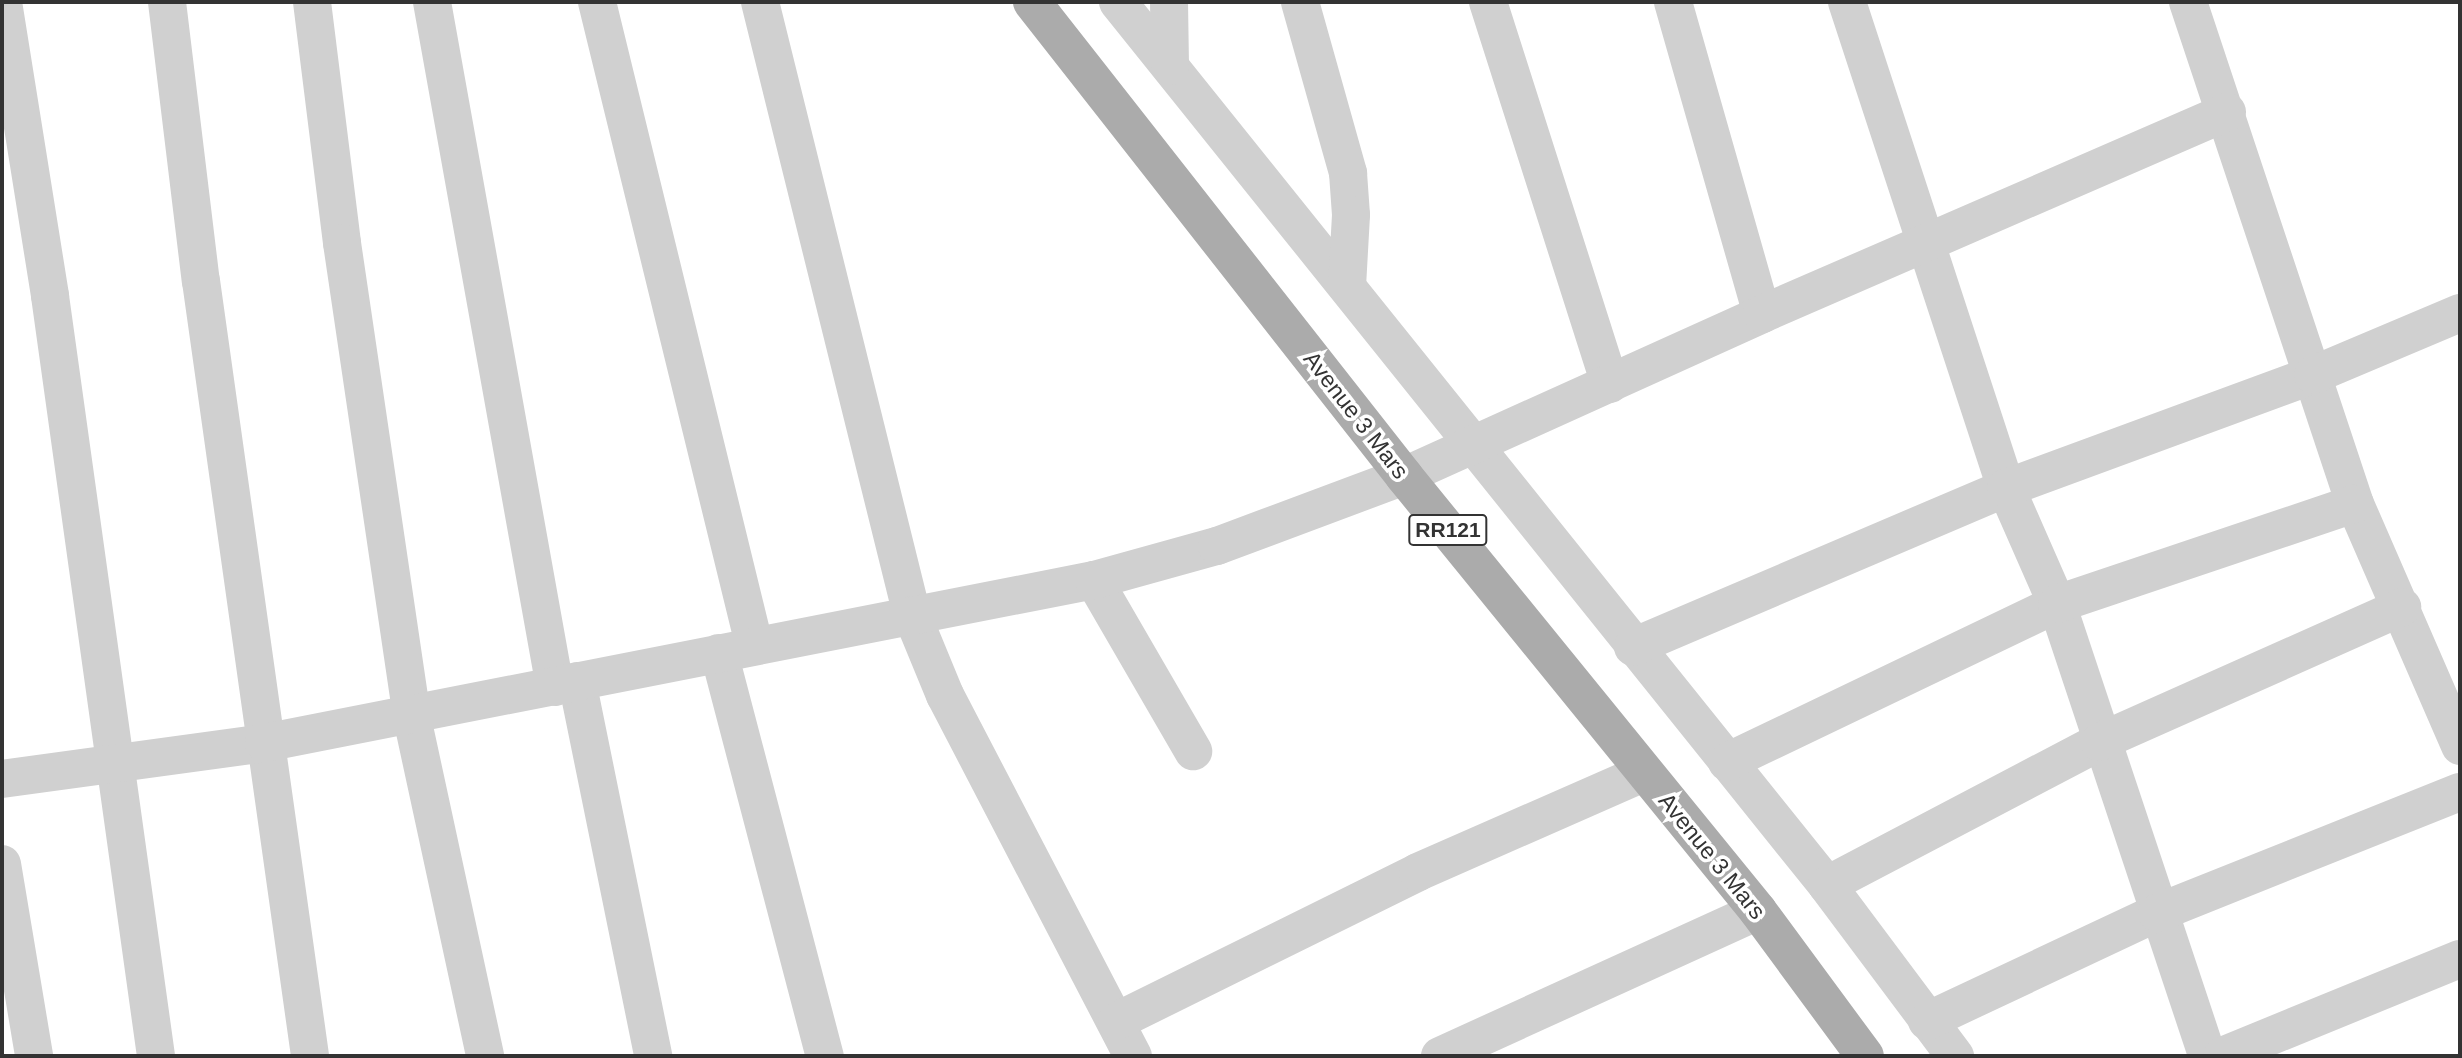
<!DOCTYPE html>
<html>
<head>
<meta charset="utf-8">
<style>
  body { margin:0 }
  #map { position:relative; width:2462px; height:1058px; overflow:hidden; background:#fff; font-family:Helvetica,sans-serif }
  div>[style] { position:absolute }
  .minor>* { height:38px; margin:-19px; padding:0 19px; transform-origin:19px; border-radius:19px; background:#d0d0d0 }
  .major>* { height:38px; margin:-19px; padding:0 19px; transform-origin:19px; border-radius:19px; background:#ababab }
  span { translate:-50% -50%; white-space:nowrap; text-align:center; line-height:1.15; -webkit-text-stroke:7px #fff; paint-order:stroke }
  .shield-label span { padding:2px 5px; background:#fff; border:2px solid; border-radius:5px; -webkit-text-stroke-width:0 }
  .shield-label { font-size:21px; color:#333; font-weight:700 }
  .street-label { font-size:23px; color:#333 }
  .frame { position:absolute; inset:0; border:4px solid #333; pointer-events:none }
</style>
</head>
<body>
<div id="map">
  <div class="minor">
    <div style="left:3px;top:2px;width:298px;rotate:80.9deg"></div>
    <div style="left:50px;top:296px;width:767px;rotate:82.06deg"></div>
    <div style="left:167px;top:2px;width:281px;rotate:83.1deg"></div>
    <div style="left:201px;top:281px;width:783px;rotate:81.99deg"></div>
    <div style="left:312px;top:2px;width:243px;rotate:82.9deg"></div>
    <div style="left:342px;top:243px;width:475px;rotate:81.6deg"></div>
    <div style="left:411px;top:713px;width:351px;rotate:77.8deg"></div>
    <div style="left:432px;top:2px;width:696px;rotate:79.82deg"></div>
    <div style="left:597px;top:2px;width:661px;rotate:76.26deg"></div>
    <div style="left:760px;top:2px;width:632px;rotate:76.07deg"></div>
    <div style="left:912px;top:615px;width:87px;rotate:67.6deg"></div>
    <div style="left:945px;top:695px;width:407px;rotate:62.5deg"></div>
    <div style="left:1118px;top:2px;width:1132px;rotate:51.24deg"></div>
    <div style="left:1827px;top:885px;width:214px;rotate:53.2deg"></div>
    <div style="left:1169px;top:2px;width:64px;rotate:89.1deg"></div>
    <div style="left:1300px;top:2px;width:178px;rotate:74.3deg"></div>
    <div style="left:1348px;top:173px;width:42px;rotate:85.9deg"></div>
    <div style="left:1351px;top:215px;width:71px;rotate:93.2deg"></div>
    <div style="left:1488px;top:2px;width:401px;rotate:72.3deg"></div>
    <div style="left:1673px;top:2px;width:324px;rotate:74.1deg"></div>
    <div style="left:1847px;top:2px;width:511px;rotate:71.88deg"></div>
    <div style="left:2006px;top:488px;width:127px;rotate:66.3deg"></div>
    <div style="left:2057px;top:604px;width:476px;rotate:71.6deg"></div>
    <div style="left:2188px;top:2px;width:529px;rotate:71.6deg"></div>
    <div style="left:2355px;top:504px;width:264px;rotate:66.5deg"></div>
    <div style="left:1094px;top:580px;width:198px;rotate:59.9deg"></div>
    <div style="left:1633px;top:647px;width:405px;rotate:-23.1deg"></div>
    <div style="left:2006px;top:488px;width:327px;rotate:-20.2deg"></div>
    <div style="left:2313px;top:375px;width:160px;rotate:-22.9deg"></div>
    <div style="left:719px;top:653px;width:417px;rotate:75.3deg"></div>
    <div style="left:577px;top:681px;width:383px;rotate:78.5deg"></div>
    <div style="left:1727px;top:762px;width:366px;rotate:-25.6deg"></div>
    <div style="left:2057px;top:604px;width:314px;rotate:-18.6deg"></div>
    <div style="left:2px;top:779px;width:264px;rotate:-7.8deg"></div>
    <div style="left:264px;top:743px;width:846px;rotate:-11.11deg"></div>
    <div style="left:1094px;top:580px;width:128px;rotate:-15.5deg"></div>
    <div style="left:1217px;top:546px;width:200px;rotate:-20.5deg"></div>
    <div style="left:1404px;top:476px;width:393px;rotate:-24.3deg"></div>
    <div style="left:1762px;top:314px;width:507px;rotate:-23.48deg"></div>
    <div style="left:2px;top:864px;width:195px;rotate:80.5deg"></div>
    <div style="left:1827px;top:885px;width:307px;rotate:-27.7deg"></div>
    <div style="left:2099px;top:742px;width:332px;rotate:-24deg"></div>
    <div style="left:1117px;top:1021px;width:336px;rotate:-26.3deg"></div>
    <div style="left:1418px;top:872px;width:247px;rotate:-23.7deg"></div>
    <div style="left:1927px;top:1021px;width:254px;rotate:-25.2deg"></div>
    <div style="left:2157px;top:913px;width:326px;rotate:-21.8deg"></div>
    <div style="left:1440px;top:1056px;width:349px;rotate:-24.5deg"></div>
    <div style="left:2222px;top:1056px;width:257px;rotate:-22.2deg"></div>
  </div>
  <div class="major">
    <div style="left:1032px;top:2px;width:603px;rotate:51.87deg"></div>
    <div style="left:1404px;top:476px;width:561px;rotate:50.86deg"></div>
    <div style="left:1758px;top:911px;width:180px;rotate:53.6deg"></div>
  </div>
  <div class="shield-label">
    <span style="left:1448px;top:530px">RR121</span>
  </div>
  <div class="street-label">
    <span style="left:1356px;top:415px;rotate:52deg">Avenue 3 Mars</span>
    <span style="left:1712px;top:856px;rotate:51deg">Avenue 3 Mars</span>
  </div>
  <div class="frame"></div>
</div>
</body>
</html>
